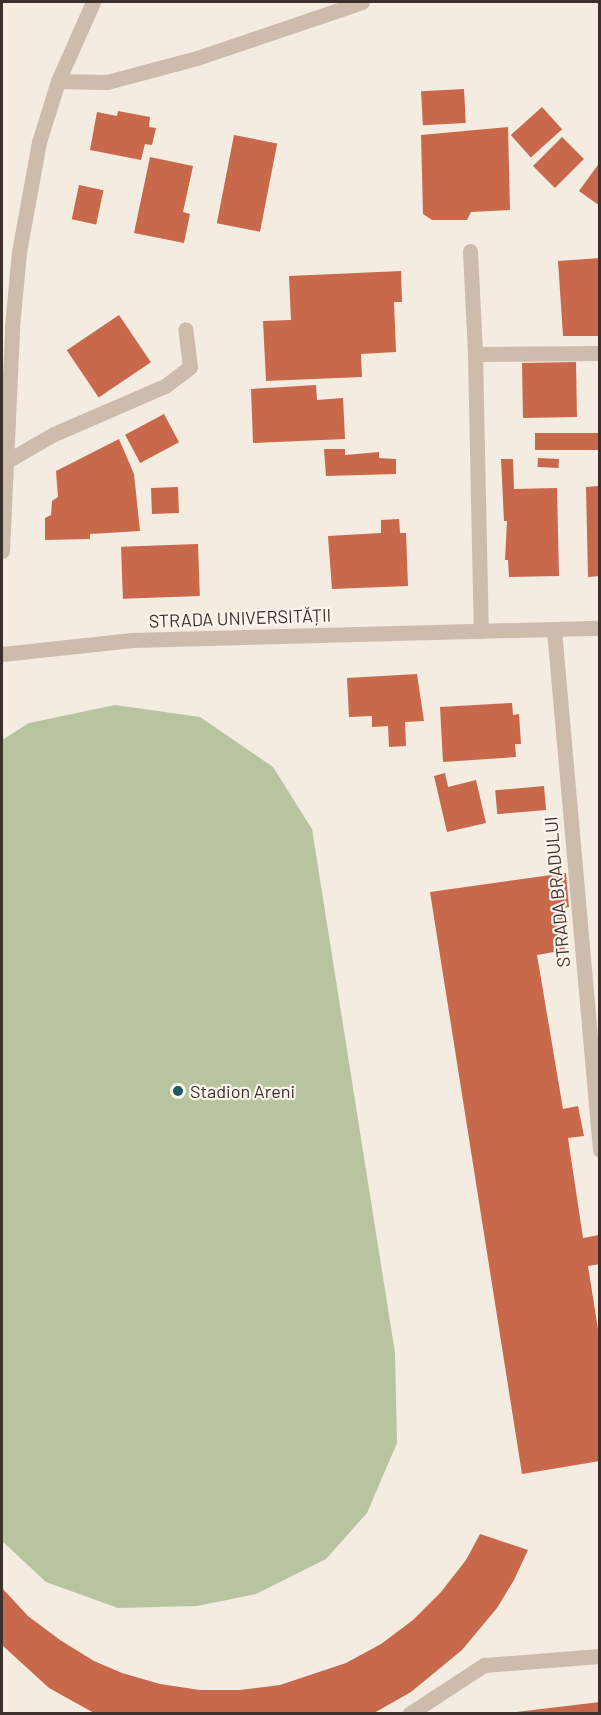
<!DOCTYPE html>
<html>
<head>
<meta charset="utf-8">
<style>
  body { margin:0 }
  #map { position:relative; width:601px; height:1715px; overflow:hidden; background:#f4ebe1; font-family:Barlow,sans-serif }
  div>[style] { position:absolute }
  .green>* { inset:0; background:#b8c4a0 }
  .building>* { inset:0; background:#c8694b; transform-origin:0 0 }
  .service>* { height:15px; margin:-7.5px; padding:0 7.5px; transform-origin:7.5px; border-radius:7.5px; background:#cdbbac }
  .minor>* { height:15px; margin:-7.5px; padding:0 7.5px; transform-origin:7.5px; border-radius:7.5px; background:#cdbbac }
  .dots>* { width:16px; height:16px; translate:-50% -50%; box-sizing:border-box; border:3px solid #fbf5ee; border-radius:50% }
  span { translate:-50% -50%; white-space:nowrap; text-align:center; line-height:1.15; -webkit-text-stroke:4.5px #fbf5ee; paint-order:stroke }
  .street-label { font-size:18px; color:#3b302b }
  .poi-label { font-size:18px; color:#3b302b }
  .left { translate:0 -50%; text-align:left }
  .frame { position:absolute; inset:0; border:3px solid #3b302b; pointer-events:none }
</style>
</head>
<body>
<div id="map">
  <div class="green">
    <div style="clip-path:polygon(115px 705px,200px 717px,273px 767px,312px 829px,395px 1353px,397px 1443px,367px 1513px,326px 1559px,256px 1594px,197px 1606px,118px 1608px,46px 1582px,2px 1541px,2px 740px,29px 723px)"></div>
  </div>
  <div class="building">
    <div style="left:464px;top:89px;width:34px;height:43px;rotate:87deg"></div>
    <div style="left:542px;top:107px;width:30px;height:42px;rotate:48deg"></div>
    <div style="clip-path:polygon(118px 111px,150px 117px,149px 127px,156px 128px,152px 145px,145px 144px,141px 160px,90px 150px,97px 112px,117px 116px)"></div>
    <div style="clip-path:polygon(508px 127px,510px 210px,471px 212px,467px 220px,432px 220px,423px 214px,421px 135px)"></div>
    <div style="left:234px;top:135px;width:44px;height:90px;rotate:11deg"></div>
    <div style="left:562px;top:137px;width:31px;height:41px;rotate:45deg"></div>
    <div style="clip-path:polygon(150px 157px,193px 166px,183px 212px,190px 214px,184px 243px,134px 233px)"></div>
    <div style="clip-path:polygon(600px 162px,600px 206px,579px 191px)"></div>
    <div style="left:79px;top:185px;width:25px;height:35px;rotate:12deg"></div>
    <div style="clip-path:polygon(600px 258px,600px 336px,563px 336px,558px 261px)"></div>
    <div style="clip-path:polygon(401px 271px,402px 302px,394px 302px,396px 352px,361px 354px,362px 377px,266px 381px,263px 321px,291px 320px,289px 276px)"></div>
    <div style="left:119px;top:315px;width:57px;height:63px;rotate:56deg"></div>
    <div style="left:576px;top:362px;width:55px;height:54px;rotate:89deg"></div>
    <div style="clip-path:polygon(316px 385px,317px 400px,343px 398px,345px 439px,253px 443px,251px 389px)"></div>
    <div style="left:164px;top:414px;width:32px;height:44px;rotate:62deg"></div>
    <div style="left:600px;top:433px;width:17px;height:65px;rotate:90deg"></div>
    <div style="clip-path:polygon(119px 439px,134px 474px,140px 531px,90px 534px,90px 539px,45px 540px,45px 518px,51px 515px,52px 501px,58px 497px,56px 471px)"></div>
    <div style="clip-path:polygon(324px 449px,345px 449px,345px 455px,379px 452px,379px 458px,396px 459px,396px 474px,326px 476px)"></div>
    <div style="left:538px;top:458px;width:21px;height:9px;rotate:3deg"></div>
    <div style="clip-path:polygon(501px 459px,513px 459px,514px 489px,557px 488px,559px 576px,509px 577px,508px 560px,505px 560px,507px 521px,504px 521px)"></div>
    <div style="clip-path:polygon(600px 486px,600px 576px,588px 577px,586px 487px)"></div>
    <div style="left:178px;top:487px;width:26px;height:27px;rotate:88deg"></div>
    <div style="clip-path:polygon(399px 519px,400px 533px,406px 533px,408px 586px,332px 589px,328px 536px,381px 533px,381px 520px)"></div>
    <div style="left:198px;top:544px;width:52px;height:77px;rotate:88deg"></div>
    <div style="clip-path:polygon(417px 674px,424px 721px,405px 722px,406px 746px,389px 747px,388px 726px,372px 727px,372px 716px,349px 717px,347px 678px)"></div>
    <div style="clip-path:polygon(512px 703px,513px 715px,519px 714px,521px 744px,515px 744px,516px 757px,443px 762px,440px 707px)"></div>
    <div style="clip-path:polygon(445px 773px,448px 787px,476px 780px,486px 823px,447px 832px,434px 776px)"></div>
    <div style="left:544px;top:786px;width:24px;height:49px;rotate:85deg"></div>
    <div style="clip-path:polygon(566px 873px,569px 907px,562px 908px,565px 950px,537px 955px,563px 1109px,578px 1106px,584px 1136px,568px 1138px,583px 1238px,599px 1235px,600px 1239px,600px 1264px,588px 1266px,600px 1342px,600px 1461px,522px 1474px,430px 892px)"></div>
    <div style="clip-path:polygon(480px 1534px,528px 1550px,514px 1580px,497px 1608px,462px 1650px,411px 1692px,374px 1713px,94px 1713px,49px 1688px,2px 1645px,2px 1588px,28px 1616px,60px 1640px,94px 1661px,122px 1673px,160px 1684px,200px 1690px,240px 1690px,280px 1685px,346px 1663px,381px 1644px,413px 1620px,441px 1592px,466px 1560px)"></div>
    <div style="clip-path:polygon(600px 1702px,600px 1713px,516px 1713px,516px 1712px)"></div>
  </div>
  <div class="service">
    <div style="left:409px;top:1714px;width:90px;rotate:-33.2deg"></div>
    <div style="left:484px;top:1665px;width:116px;rotate:-4.4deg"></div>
  </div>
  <div class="minor">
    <div style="left:58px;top:81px;width:49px;rotate:1.2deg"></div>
    <div style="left:107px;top:82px;width:93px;rotate:-14.9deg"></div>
    <div style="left:197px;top:58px;width:174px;rotate:-18.7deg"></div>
    <div style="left:470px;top:251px;width:103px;rotate:87.2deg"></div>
    <div style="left:475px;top:354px;width:277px;rotate:88.8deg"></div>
    <div style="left:475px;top:354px;width:125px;rotate:-0.5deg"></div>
    <div style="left:7px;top:461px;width:54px;rotate:-29.9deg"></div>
    <div style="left:54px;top:434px;width:121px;rotate:-23.4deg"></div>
    <div style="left:165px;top:386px;width:31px;rotate:-37deg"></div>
    <div style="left:190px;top:367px;width:38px;rotate:-97deg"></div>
    <div style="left:2px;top:551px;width:224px;rotate:-87.4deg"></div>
    <div style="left:12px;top:327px;width:75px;rotate:-84.7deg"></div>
    <div style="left:19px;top:252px;width:112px;rotate:-79.7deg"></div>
    <div style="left:39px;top:142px;width:64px;rotate:-72.7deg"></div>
    <div style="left:58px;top:81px;width:86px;rotate:-66.1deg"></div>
    <div style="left:554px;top:630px;width:522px;rotate:84.94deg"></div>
    <div style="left:2px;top:654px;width:131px;rotate:-6.1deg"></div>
    <div style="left:132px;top:640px;width:468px;rotate:-1.5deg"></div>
  </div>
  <div class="dots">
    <div style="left:178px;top:1091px;background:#1f5a5e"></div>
  </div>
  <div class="street-label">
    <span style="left:240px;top:618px;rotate:-2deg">STRADA UNIVERSITĂȚII</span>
    <span style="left:557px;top:892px;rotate:-95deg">STRADA BRADULUI</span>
  </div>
  <div class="poi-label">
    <span class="left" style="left:190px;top:1091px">Stadion Areni</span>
  </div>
  <div class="frame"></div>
</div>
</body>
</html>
